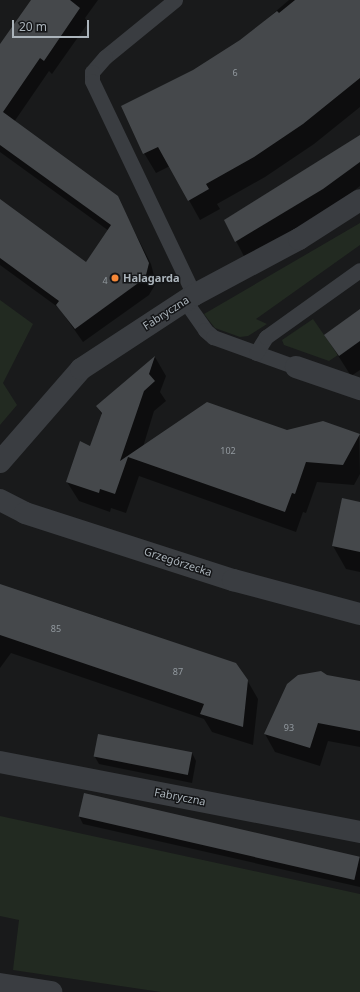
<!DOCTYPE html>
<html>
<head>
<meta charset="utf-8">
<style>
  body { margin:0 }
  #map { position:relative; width:360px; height:992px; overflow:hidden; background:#191a1b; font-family:"Noto Sans",sans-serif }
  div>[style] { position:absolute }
  .green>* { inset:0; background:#222a21 }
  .shadow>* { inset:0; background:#0007 }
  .building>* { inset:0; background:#45484b; transform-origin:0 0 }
  .lane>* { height:15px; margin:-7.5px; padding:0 7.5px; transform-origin:7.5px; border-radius:7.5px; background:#3a3d41 }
  .street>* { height:22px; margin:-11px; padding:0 11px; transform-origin:11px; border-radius:11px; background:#3a3d41 }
  .dots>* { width:11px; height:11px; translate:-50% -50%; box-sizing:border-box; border:2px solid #141517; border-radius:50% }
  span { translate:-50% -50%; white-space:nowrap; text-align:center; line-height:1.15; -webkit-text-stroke:3px #141517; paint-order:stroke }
  .number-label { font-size:9px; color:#92999f }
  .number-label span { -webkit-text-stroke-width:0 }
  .poi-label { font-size:11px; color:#abb4bb; font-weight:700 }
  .left { translate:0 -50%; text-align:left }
  .street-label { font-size:11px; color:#abb4bb }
  .scale { position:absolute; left:12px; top:20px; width:77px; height:18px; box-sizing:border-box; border:2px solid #abb4bb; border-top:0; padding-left:5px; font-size:12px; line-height:14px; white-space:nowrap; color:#abb4bb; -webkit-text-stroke:3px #141517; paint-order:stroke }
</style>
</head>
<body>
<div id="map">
  <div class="green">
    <div style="clip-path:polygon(360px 223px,360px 245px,256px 319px,267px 324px,248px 336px,240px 337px,215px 328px,204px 314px)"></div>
    <div style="clip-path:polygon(0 300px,33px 324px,3px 383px,17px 405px,0 425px)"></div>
    <div style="clip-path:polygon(313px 319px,338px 355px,329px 361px,284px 345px,282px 340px)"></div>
    <div style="clip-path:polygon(0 816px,360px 894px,360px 992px,161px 992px,13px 970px,19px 920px,0 916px)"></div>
  </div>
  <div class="shadow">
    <div style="clip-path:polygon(32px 0,98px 0,85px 18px,88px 23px,52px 74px,49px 71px,14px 122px,117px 197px,151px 264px,156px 283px,149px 295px,83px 342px,59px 308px,0 265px,0 201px,86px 263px,109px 231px,0 152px,0 46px)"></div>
    <div style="clip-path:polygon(289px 0,360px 0,360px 107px,314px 144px,265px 177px,217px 204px,220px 209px,200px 220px,170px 166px,156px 173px,144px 153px,241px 41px)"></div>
    <div style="clip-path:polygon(360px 136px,360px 186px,333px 207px,246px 260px,225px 220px)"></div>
    <div style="clip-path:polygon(360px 310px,360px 370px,351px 376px,325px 335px)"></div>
    <div style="clip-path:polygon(155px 357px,166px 376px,160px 392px,166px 401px,154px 411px,143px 447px,287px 431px,359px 435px,360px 474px,354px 485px,317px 482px,306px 513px,303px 512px,296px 532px,139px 476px,126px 513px,111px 508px,110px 512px,79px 501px,67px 482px,91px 447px,102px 415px,97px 406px)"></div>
    <div style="clip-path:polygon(360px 503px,360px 572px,346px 569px,333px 546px)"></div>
    <div style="clip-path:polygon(0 594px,247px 680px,258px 699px,253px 745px,212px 732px,204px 719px,11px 653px,0 668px)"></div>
    <div style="clip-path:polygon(326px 676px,360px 682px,360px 747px,328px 741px,320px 766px,275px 752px,265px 734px)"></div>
    <div style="clip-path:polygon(192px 753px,196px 761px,192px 783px,99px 764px,95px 757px)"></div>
    <div style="clip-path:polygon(79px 816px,360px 858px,360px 887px,83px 824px)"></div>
  </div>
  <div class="building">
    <div style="clip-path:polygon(31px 0,70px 0,80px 8px,44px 61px,40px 58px,3px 112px,118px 196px,149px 263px,146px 275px,141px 281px,75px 329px,56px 305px,59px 301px,0 258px,0 199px,86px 262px,111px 225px,0 145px,0 44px)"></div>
    <div style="clip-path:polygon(295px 0,360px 0,360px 78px,303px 124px,254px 157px,206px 184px,209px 189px,188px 201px,158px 147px,143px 154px,121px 106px,193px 70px,240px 40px,277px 11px,279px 13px)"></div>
    <div style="clip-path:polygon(360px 135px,360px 162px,323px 189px,235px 242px,224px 220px)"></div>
    <div style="clip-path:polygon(360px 309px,360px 341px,339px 356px,324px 335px)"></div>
    <div style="clip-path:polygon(155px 356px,149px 374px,155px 381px,144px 391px,120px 461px,207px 402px,287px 430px,323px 421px,360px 434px,343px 465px,306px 462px,295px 494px,292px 493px,285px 512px,128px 457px,115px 494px,100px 489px,99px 493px,66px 482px,80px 441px,90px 446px,102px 413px,96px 406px)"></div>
    <div style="clip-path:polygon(342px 498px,360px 502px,360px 552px,332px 546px)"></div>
    <div style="clip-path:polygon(0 584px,236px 663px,248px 680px,243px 727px,200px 714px,204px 704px,0 635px)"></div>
    <div style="clip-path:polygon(321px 671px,327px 675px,360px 681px,360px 731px,318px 723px,310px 748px,264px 734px,287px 684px,298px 675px)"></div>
    <div style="left:98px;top:734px;width:96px;height:23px;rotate:11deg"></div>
    <div style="left:84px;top:793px;width:283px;height:24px;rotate:13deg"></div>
  </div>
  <div class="lane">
    <div style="left:175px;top:0;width:90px;rotate:140.8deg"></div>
    <div style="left:105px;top:57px;width:20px;rotate:131deg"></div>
    <div style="left:92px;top:72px;width:9px;rotate:90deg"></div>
    <div style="left:92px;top:81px;width:237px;rotate:64.5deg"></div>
    <div style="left:185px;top:301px;width:35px;rotate:55deg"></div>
    <div style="left:205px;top:330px;width:11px;rotate:41deg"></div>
    <div style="left:213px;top:337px;width:88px;rotate:19.9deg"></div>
    <div style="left:256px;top:353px;width:19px;rotate:-58deg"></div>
    <div style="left:266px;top:337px;width:115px;rotate:-35.5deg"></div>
  </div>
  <div class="street">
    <div style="left:296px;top:367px;width:68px;rotate:19deg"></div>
    <div style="left:0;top:462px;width:123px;rotate:-48.9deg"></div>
    <div style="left:81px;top:369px;width:135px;rotate:-33.2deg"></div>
    <div style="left:194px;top:295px;width:119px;rotate:-28.1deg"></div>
    <div style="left:299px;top:239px;width:72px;rotate:-32.6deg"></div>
    <div style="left:0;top:500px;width:28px;rotate:27deg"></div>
    <div style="left:25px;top:513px;width:219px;rotate:17.9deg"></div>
    <div style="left:233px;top:580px;width:131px;rotate:15deg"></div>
    <div style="left:0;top:762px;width:367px;rotate:11deg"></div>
    <div style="left:0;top:984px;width:52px;rotate:8.9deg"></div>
  </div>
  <div class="dots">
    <div style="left:115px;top:278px;background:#f58737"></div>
  </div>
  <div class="number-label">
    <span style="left:235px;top:73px">6</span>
    <span style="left:105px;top:281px">4</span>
    <span style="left:228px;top:451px">102</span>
    <span style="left:56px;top:629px">85</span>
    <span style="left:178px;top:672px">87</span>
    <span style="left:289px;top:728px">93</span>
  </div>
  <div class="poi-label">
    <span class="left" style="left:123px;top:278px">Halagarda</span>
  </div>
  <div class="street-label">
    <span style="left:166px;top:313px;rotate:-33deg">Fabryczna</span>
    <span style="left:178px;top:562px;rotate:18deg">Grzegórzecka</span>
    <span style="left:180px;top:797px;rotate:11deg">Fabryczna</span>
  </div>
  <div class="scale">20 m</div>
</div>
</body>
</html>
